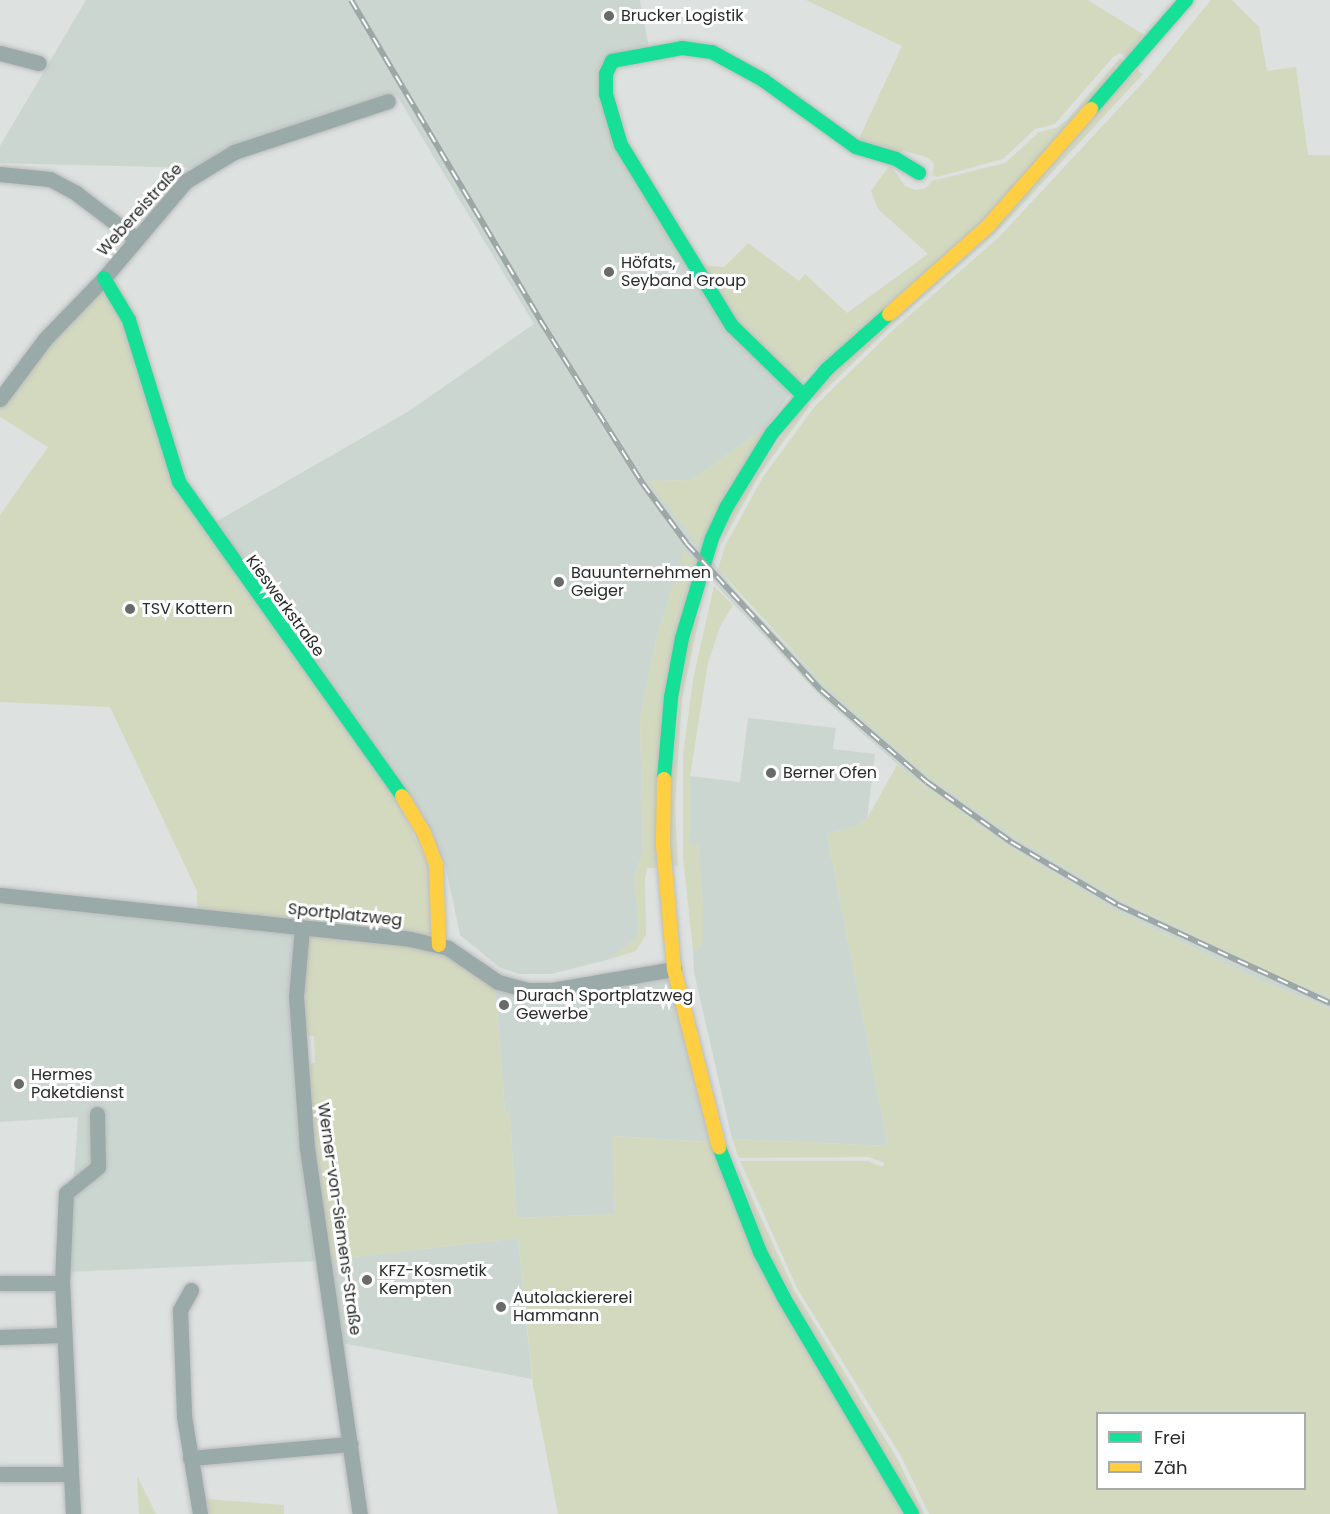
<!DOCTYPE html>
<html>
<head>
<meta charset="utf-8">
<style>
  body { margin:0 }
  #map { position:relative; width:1330px; height:1514px; overflow:hidden; background:#dde1df; font-family:Poppins,sans-serif }
  div>[style] { position:absolute }
  .built>* { inset:0; background:#ccd6d1 }
  .green>* { inset:0; background:#d3d9bf }
  .roads { filter:drop-shadow(0 0 2px #babcbb) drop-shadow(0 0 2px #babcbb) }
  .street>* { height:15px; margin:-7.5px; padding:0 7.5px; transform-origin:7.5px; border-radius:7.5px; background:#99aaa9 }
  .fast>* { height:14px; margin:-7px; padding:0 7px; transform-origin:7px; border-radius:7px; background:#16e098 }
  .slow>* { height:14px; margin:-7px; padding:0 7px; transform-origin:7px; border-radius:7px; background:#ffcf43 }
  .rail>* { height:6px; margin-top:-3px; transform-origin:0; background:repeating-linear-gradient(90deg,#fff 0 11px,#9ca7a6 0 22px); box-sizing:border-box; border-block:2px solid #9ca7a6 }
  .dots>* { width:16px; height:16px; translate:-50% -50%; box-sizing:border-box; border:3px solid #fff; border-radius:50% }
  span { translate:-50% -50%; white-space:nowrap; text-align:center; line-height:1.15; -webkit-text-stroke:6px #fff; paint-order:stroke }
  .poi-label { font-size:16px; color:#292c2a }
  .left { translate:0 -50%; text-align:left }
  .street-label { font-size:16px; color:#292c2a }
  .legend { position:absolute; left:1096px; top:1412px; width:210px; height:78px; box-sizing:border-box; background:#fff; border:2px solid #a9abaa; margin:0; padding:8px 10px; list-style:none; font-size:18px; color:#292c2a }
  .legend li { display:flex; align-items:center; gap:12px; height:30px }
  .legend b { width:30px; border:2px solid #a9abaa }
</style>
</head>
<body>
<div id="map">
  <div class="built">
    <div style="clip-path:polygon(86px 0,640px 0,649px 48px,608px 56px,615px 148px,792px 391px,767px 427px,691px 480px,649px 481px,740px 596px,825px 686px,1014px 837px,1120px 900px,1264px 970px,1330px 997px,1330px 1009px,1259px 980px,1115px 910px,1008px 846px,923px 787px,818px 694px,684px 551px,657px 635px,640px 718px,643px 853px,634px 877px,639px 927px,636px 939px,607px 960px,551px 974px,520px 974px,499px 967px,460px 935px,445px 864px,212px 524px,409px 411px,534px 324px,396px 94px,197px 168px,0 163px,0 146px)"></div>
    <div style="clip-path:polygon(748px 718px,836px 728px,833px 749px,875px 754px,867px 819px,856px 826px,827px 834px,888px 1146px,732px 1139px,694px 972px,693px 950px,699px 949px,703px 939px,703px 905px,698px 846px,689px 845px,690px 776px,740px 782px)"></div>
    <div style="clip-path:polygon(0 900px,296px 931px,288px 996px,302px 1149px,320px 1261px,67px 1272px,78px 1117px,0 1122px)"></div>
    <div style="clip-path:polygon(669px 978px,710px 1142px,613px 1136px,615px 1214px,516px 1218px,510px 1112px,505px 1112px,495px 984px,588px 988px)"></div>
    <div style="clip-path:polygon(518px 1238px,532px 1379px,342px 1343px,327px 1260px)"></div>
  </div>
  <div class="green">
    <div style="clip-path:polygon(806px 0,1088px 0,1144px 35px,1127px 57px,1120px 53px,1113px 57px,1055px 124px,1035px 129px,1003px 159px,937px 177px,932px 175px,934px 164px,927px 157px,904px 151px,893px 154px,857px 143px,902px 46px)"></div>
    <div style="clip-path:polygon(1211px 0,1232px 0,1259px 27px,1267px 71px,1296px 67px,1308px 155px,1330px 155px,1330px 997px,1264px 970px,1120px 900px,1014px 837px,930px 778px,825px 686px,718px 569px,725px 546px,763px 477px,815px 406px,894px 329px,999px 237px,1149px 76px)"></div>
    <div style="clip-path:polygon(1120px 58px,1124px 61px,983px 222px,799px 383px,763px 356px,699px 265px,724px 267px,748px 243px,799px 281px,805px 274px,847px 313px,928px 254px,878px 209px,871px 191px,890px 165px,905px 186px,915px 190px,926px 188px,932px 181px,1005px 163px,1039px 132px,1056px 128px,1067px 120px)"></div>
    <div style="clip-path:polygon(1137px 70px,1143px 74px,995px 234px,892px 325px,815px 400px,811px 397px)"></div>
    <div style="clip-path:polygon(103px 284px,126px 323px,176px 484px,398px 803px,429px 867px,431px 939px,197px 914px,197px 891px,110px 707px,0 702px,0 515px,48px 447px,0 417px,0 404px,18px 378px)"></div>
    <div style="clip-path:polygon(806px 401px,810px 405px,760px 474px,721px 544px,732px 510px)"></div>
    <div style="clip-path:polygon(767px 427px,701px 549px,648px 481px,691px 480px)"></div>
    <div style="clip-path:polygon(684px 550px,697px 565px,656px 868px,647px 868px,645px 879px,646px 935px,636px 951px,607px 960px,636px 939px,639px 927px,634px 877px,643px 853px,640px 718px,657px 635px)"></div>
    <div style="clip-path:polygon(714px 586px,733px 605px,720px 627px,708px 663px,690px 776px,689px 844px,698px 845px,703px 905px,703px 939px,699px 949px,693px 950px,683px 857px,683px 756px,693px 680px)"></div>
    <div style="clip-path:polygon(700px 614px,682px 699px,675px 806px,678px 866px,671px 866px,669px 799px,687px 639px)"></div>
    <div style="clip-path:polygon(evenodd,897px 765px,1008px 846px,1115px 910px,1259px 980px,1330px 1009px,1330px 1514px,929px 1514px,901px 1456px,797px 1288px,740px 1161px,868px 1161px,882px 1167px,885px 1163px,869px 1157px,739px 1158px,732px 1139px,888px 1146px,827px 834px,856px 826px,867px 819px,897px 765px,1098px 1414px,1304px 1414px,1304px 1488px,1098px 1488px,1098px 1414px)"></div>
    <div style="clip-path:polygon(307px 933px,439px 950px,495px 984px,505px 1112px,510px 1112px,516px 1218px,615px 1214px,612px 1136px,710px 1142px,902px 1514px,558px 1514px,533px 1385px,518px 1238px,327px 1260px,305px 1064px,315px 1063px,314px 1036px,304px 1035px)"></div>
    <div style="clip-path:polygon(736px 1163px,794px 1290px,898px 1460px,924px 1514px,918px 1514px,766px 1250px)"></div>
    <div style="clip-path:polygon(137px 1476px,156px 1514px,139px 1514px)"></div>
    <div style="clip-path:polygon(207px 1499px,284px 1505px,284px 1514px,209px 1514px)"></div>
  </div>
  <div class="roads">
    <div class="street">
      <div style="left:0;top:53px;width:40px;rotate:14.4deg"></div>
      <div style="left:0;top:174px;width:50px;rotate:5.7deg"></div>
      <div style="left:50px;top:179px;width:30px;rotate:28deg"></div>
      <div style="left:76px;top:193px;width:74px;rotate:37.3deg"></div>
      <div style="left:0;top:399px;width:75px;rotate:-53.1deg"></div>
      <div style="left:45px;top:339px;width:85px;rotate:-46deg"></div>
      <div style="left:104px;top:278px;width:127px;rotate:-49.8deg"></div>
      <div style="left:186px;top:181px;width:56px;rotate:-31.1deg"></div>
      <div style="left:234px;top:152px;width:162px;rotate:-18.3deg"></div>
      <div style="left:0;top:895px;width:412px;rotate:6.1deg"></div>
      <div style="left:410px;top:939px;width:39px;rotate:13deg"></div>
      <div style="left:448px;top:948px;width:60px;rotate:34.2deg"></div>
      <div style="left:498px;top:982px;width:31px;rotate:15deg"></div>
      <div style="left:528px;top:990px;width:24px"></div>
      <div style="left:552px;top:990px;width:124px;rotate:-9.8deg"></div>
      <div style="left:302px;top:928px;width:68px;rotate:95deg"></div>
      <div style="left:296px;top:996px;width:152px;rotate:85.9deg"></div>
      <div style="left:307px;top:1148px;width:370px;rotate:81.8deg"></div>
      <div style="left:0;top:1283px;width:62px"></div>
      <div style="left:191px;top:1290px;width:23px;rotate:119deg"></div>
      <div style="left:180px;top:1310px;width:106px;rotate:87.8deg"></div>
      <div style="left:184px;top:1416px;width:99px;rotate:80.7deg"></div>
      <div style="left:0;top:1337px;width:64px;rotate:-1.8deg"></div>
      <div style="left:190px;top:1458px;width:161px;rotate:-5deg"></div>
      <div style="left:0;top:1474px;width:71px"></div>
      <div style="left:73px;top:1514px;width:231px;rotate:-92.7deg"></div>
      <div style="left:62px;top:1283px;width:90px;rotate:-87.5deg"></div>
      <div style="left:66px;top:1193px;width:41px;rotate:-39.1deg"></div>
      <div style="left:98px;top:1167px;width:53px;rotate:-91.1deg"></div>
    </div>
    <div class="fast">
      <div style="left:1091px;top:109px;width:145px;rotate:-48.9deg"></div>
      <div style="left:104px;top:278px;width:49px;rotate:59.2deg"></div>
      <div style="left:129px;top:320px;width:170px;rotate:72.8deg"></div>
      <div style="left:179px;top:482px;width:385px;rotate:54.6deg"></div>
      <div style="left:803px;top:395px;width:99px;rotate:-135.8deg"></div>
      <div style="left:732px;top:326px;width:212px;rotate:-121.5deg"></div>
      <div style="left:621px;top:145px;width:53px;rotate:-106.4deg"></div>
      <div style="left:606px;top:94px;width:20px;rotate:-90deg"></div>
      <div style="left:606px;top:74px;width:14px;rotate:-65deg"></div>
      <div style="left:612px;top:61px;width:71px;rotate:-10.5deg"></div>
      <div style="left:682px;top:48px;width:30px;rotate:8deg"></div>
      <div style="left:712px;top:52px;width:58px;rotate:28.8deg"></div>
      <div style="left:763px;top:80px;width:115px;rotate:35.8deg"></div>
      <div style="left:856px;top:147px;width:42px;rotate:16.7deg"></div>
      <div style="left:896px;top:159px;width:27px;rotate:31deg"></div>
      <div style="left:664px;top:779px;width:82px;rotate:-85.1deg"></div>
      <div style="left:671px;top:697px;width:60px;rotate:-79.4deg"></div>
      <div style="left:682px;top:638px;width:104px;rotate:-73.3deg"></div>
      <div style="left:712px;top:538px;width:33px;rotate:-65deg"></div>
      <div style="left:726px;top:508px;width:88px;rotate:-58.5deg"></div>
      <div style="left:772px;top:433px;width:84px;rotate:-49.3deg"></div>
      <div style="left:827px;top:369px;width:83px;rotate:-41.6deg"></div>
      <div style="left:719px;top:1147px;width:113px;rotate:68.7deg"></div>
      <div style="left:760px;top:1252px;width:52px;rotate:62.4deg"></div>
      <div style="left:784px;top:1298px;width:251px;rotate:59.3deg"></div>
    </div>
    <div class="slow">
      <div style="left:889px;top:314px;width:132px;rotate:-41.6deg"></div>
      <div style="left:988px;top:226px;width:156px;rotate:-48.6deg"></div>
      <div style="left:664px;top:779px;width:66px;rotate:90.9deg"></div>
      <div style="left:663px;top:845px;width:124px;rotate:84.9deg"></div>
      <div style="left:674px;top:969px;width:184px;rotate:75.8deg"></div>
      <div style="left:402px;top:796px;width:43px;rotate:59.3deg"></div>
      <div style="left:424px;top:833px;width:34px;rotate:69deg"></div>
      <div style="left:436px;top:865px;width:80px;rotate:87.9deg"></div>
    </div>
  </div>
  <div class="rail">
    <div style="left:351px;top:0;width:372px;rotate:59.4deg"></div>
    <div style="left:540px;top:320px;width:194px;rotate:57.9deg"></div>
    <div style="left:643px;top:484px;width:74px;rotate:53.7deg"></div>
    <div style="left:687px;top:544px;width:198px;rotate:47.5deg"></div>
    <div style="left:821px;top:690px;width:140px;rotate:41deg"></div>
    <div style="left:927px;top:782px;width:103px;rotate:35.5deg"></div>
    <div style="left:1011px;top:842px;width:124px;rotate:30.5deg"></div>
    <div style="left:1118px;top:905px;width:234px;rotate:24.8deg"></div>
  </div>
  <div class="dots">
    <div style="left:609px;top:16px;background:#686b69"></div>
    <div style="left:609px;top:272px;background:#686b69"></div>
    <div style="left:559px;top:582px;background:#686b69"></div>
    <div style="left:130px;top:609px;background:#686b69"></div>
    <div style="left:771px;top:773px;background:#686b69"></div>
    <div style="left:504px;top:1005px;background:#686b69"></div>
    <div style="left:19px;top:1084px;background:#686b69"></div>
    <div style="left:367px;top:1280px;background:#686b69"></div>
    <div style="left:501px;top:1307px;background:#686b69"></div>
  </div>
  <div class="poi-label">
    <span class="left" style="left:621px;top:16px">Brucker Logistik</span>
    <span class="left" style="left:621px;top:272px">Höfats,<br>Seyband Group</span>
    <span class="left" style="left:571px;top:582px">Bauunternehmen<br>Geiger</span>
    <span class="left" style="left:142px;top:609px">TSV Kottern</span>
    <span class="left" style="left:783px;top:773px">Berner Ofen</span>
    <span class="left" style="left:516px;top:1005px">Durach Sportplatzweg<br>Gewerbe</span>
    <span class="left" style="left:31px;top:1084px">Hermes<br>Paketdienst</span>
    <span class="left" style="left:379px;top:1280px">KFZ-Kosmetik<br>Kempten</span>
    <span class="left" style="left:513px;top:1307px">Autolackiererei<br>Hammann</span>
  </div>
  <div class="street-label">
    <span style="left:140px;top:210px;rotate:-48deg">Webereistraße</span>
    <span style="left:285px;top:606px;rotate:54deg">Kieswerkstraße</span>
    <span style="left:345px;top:915px;rotate:6deg">Sportplatzweg</span>
    <span style="left:339px;top:1219px;rotate:82deg">Werner-von-Siemens-Straße</span>
  </div>
  <ul class="legend">
  <li><b style="height:8px;background:#16e098"></b>Frei</li>
  <li><b style="height:8px;background:#ffcf43"></b>Zäh</li>
  </ul>
</div>
</body>
</html>
